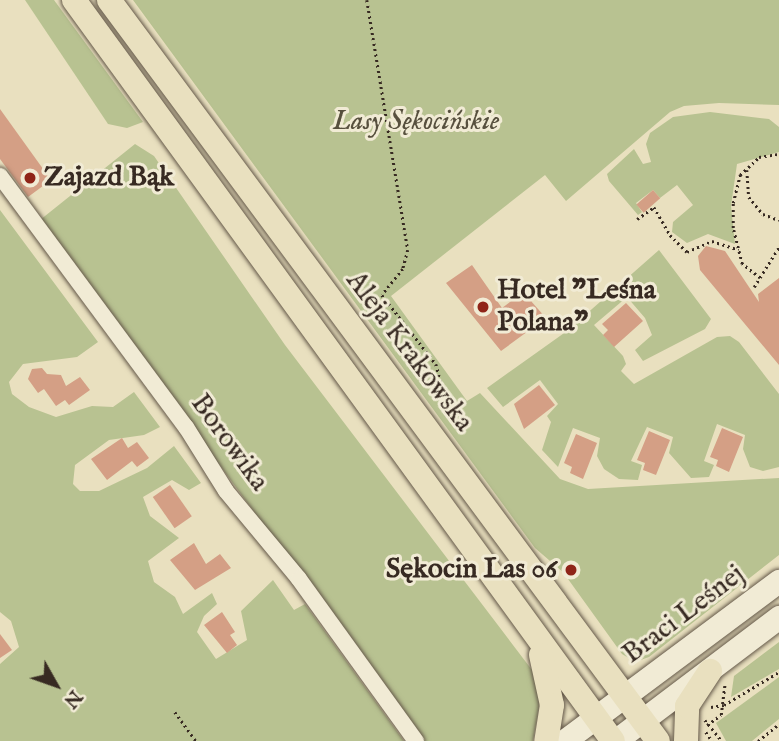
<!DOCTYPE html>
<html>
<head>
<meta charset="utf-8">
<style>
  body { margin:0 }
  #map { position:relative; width:779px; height:741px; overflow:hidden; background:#e9e0bf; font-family:"IM FELL English",serif }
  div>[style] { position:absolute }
  .green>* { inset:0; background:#b8c291 }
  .building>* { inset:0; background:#d49f85; transform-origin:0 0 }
  .path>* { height:2.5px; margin-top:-1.25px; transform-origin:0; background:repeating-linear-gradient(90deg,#372a22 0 2px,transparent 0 5.5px) }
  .roads { filter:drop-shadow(0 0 2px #645849) drop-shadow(0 0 2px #645849) }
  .street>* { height:16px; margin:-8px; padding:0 8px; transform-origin:8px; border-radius:8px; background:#f1ebd5 }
  .secondary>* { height:23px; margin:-11.5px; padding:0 11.5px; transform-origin:11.5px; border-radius:11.5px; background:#f1ebd5 }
  .primary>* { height:24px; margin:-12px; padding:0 12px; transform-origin:12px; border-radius:12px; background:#e9e0bf }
  .dots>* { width:19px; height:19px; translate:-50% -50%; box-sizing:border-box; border:4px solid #f1ebd5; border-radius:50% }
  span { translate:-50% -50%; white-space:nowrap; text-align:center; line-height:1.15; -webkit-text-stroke:6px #f1ebd5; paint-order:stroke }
  .park-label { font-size:28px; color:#57503e; font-style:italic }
  .poi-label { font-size:28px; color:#372a22; font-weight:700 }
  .left { translate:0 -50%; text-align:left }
  .right { translate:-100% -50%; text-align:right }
  .street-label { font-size:28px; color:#372a22 }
  .north { position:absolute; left:21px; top:650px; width:70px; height:70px; -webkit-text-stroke:5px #f1ebd5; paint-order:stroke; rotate:130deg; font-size:19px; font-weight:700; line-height:28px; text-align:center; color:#372a22 }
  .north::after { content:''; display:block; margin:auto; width:24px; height:32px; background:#372a22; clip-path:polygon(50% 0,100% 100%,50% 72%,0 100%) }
</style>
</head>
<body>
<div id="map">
  <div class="green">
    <div style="clip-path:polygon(25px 0,54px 0,143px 122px,127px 128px,108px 124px)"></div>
    <div style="clip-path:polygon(133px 0,779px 0,779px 105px,719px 103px,684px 106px,670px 112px,566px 201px,545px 175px,391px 296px,467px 401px,480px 393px,560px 479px,588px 489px,779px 478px,779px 555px,649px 657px,635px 662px,622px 654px,568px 579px,575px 572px,570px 565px,564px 573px,535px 548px)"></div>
    <div style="clip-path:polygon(710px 112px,769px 119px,779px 127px,779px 152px,737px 164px,731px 206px,735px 244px,708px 234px,687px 243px,672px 232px,673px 222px,693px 205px,677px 185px,660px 198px,653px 190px,636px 203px,642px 212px,638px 215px,609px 181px,607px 174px,634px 149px,643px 164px,651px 162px,646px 144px,650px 133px,673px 117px)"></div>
    <div style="clip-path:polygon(135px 144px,154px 156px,285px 345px,535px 674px,542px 692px,533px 741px,422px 741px,40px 220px)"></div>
    <div style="clip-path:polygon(0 210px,98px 342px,77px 357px,23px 364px,9px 382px,12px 394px,29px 407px,56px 417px,92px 406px,113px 407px,134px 392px,160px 427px,144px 435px,109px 440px,75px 465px,73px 484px,80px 491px,99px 491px,147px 468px,174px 446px,201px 483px,189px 490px,172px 480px,143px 497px,150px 516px,179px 538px,148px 561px,154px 582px,175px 597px,183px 614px,212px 593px,217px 604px,204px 616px,197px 632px,216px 659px,247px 640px,241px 611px,273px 580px,294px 610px,305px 604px,404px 741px,0 741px,0 664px,19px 647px,11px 621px,0 612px)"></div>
    <div style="clip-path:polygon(659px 250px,711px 319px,705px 329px,643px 361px,635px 350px,652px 335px,645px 318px,627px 297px,594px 325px,623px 356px,626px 364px,621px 371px,634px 384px,717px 337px,730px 336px,739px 342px,779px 394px,779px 467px,763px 471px,750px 467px,743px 449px,745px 435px,717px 424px,704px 461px,714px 465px,709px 477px,691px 478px,669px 453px,673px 437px,647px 427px,631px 461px,642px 465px,638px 480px,619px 479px,604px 469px,597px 456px,600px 438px,573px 428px,558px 467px,542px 450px,551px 422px,547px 416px,558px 404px,540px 380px,503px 407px,487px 388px,567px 331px)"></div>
    <div style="clip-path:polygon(779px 642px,779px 669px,731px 697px,734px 676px)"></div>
    <div style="clip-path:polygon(779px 677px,779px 719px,752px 741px,726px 741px,716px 723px)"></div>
  </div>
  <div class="building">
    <div style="clip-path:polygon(0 109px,51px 180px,28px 197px,0 159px)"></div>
    <div style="left:653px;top:190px;width:11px;height:22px;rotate:49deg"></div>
    <div style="clip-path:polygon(706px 246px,725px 251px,759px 302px,758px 294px,779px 278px,779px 365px,700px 270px,698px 256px)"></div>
    <div style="clip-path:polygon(472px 265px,502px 308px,523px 292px,546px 318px,501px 351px,446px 283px)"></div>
    <div style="clip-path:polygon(626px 303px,643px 321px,614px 347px,603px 335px,608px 330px,602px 324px)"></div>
    <div style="clip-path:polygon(42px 368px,47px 374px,61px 375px,66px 386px,80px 377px,90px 390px,69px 405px,65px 400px,56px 406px,44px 389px,38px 393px,28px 379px,32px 369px)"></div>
    <div style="clip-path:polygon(539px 385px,555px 405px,524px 429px,514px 404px)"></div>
    <div style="clip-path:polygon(722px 428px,743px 437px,729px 472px,716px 466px,718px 460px,710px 457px)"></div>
    <div style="clip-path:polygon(649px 431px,670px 440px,656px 475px,643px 470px,645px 463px,637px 460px)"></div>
    <div style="clip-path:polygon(576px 434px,597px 443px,583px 479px,570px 473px,572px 467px,564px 463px)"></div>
    <div style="clip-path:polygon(122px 438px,128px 448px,137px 442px,149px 458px,137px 467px,132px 461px,107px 480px,91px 459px)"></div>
    <div style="left:170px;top:485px;width:38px;height:21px;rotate:55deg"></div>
    <div style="clip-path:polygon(194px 543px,206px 564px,220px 554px,231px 568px,195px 590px,170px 560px)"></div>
    <div style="clip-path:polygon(222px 612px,235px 632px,230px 635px,237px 645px,227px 653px,204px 625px)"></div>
    <div style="clip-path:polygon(0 634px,12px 650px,0 658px)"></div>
  </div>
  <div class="path">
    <div style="left:367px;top:0;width:253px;rotate:80.7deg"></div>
    <div style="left:408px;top:250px;width:20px;rotate:105deg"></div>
    <div style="left:403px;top:269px;width:33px;rotate:129deg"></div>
    <div style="left:382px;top:295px;width:88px;rotate:52deg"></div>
    <div style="left:436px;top:364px;width:50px;rotate:74.8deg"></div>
    <div style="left:747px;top:170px;width:27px;rotate:86deg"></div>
    <div style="left:749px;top:197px;width:22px;rotate:51deg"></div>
    <div style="left:763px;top:214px;width:17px;rotate:21deg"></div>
    <div style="left:637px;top:219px;width:21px;rotate:-35deg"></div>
    <div style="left:654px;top:207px;width:32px;rotate:60deg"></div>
    <div style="left:670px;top:235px;width:24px;rotate:45deg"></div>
    <div style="left:687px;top:252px;width:27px;rotate:-24deg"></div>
    <div style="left:712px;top:241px;width:28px;rotate:18deg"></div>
    <div style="left:760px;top:278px;width:23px;rotate:-142deg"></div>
    <div style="left:742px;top:264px;width:37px;rotate:-104deg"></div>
    <div style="left:733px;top:228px;width:25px;rotate:-90deg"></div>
    <div style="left:733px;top:203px;width:29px;rotate:-76deg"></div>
    <div style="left:740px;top:175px;width:26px;rotate:-43deg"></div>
    <div style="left:759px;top:157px;width:20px;rotate:-9deg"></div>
    <div style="left:754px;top:287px;width:47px;rotate:-58deg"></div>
    <div style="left:711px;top:707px;width:13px;rotate:-9deg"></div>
    <div style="left:724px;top:705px;width:64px;rotate:-31deg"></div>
    <div style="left:175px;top:712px;width:36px;rotate:54deg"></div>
    <div style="left:705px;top:720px;width:27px;rotate:51deg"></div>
    <div style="left:707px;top:725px;width:17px;rotate:-36deg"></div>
    <div style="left:721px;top:715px;width:32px;rotate:-83deg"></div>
    <div style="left:706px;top:732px;width:11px;rotate:56deg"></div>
    <div style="left:758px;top:741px;width:27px;rotate:-39deg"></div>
  </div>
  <div class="roads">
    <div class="street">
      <div style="left:0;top:176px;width:312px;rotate:53.5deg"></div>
      <div style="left:186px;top:427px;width:75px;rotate:58deg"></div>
      <div style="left:226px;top:491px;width:114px;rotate:50.3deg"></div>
      <div style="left:299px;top:579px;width:200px;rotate:54.2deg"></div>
    </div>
    <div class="secondary">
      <div style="left:564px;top:741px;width:268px;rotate:-36.7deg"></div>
      <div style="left:615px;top:741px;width:206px;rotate:-37.1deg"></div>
    </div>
    <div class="primary">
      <div style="left:74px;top:0;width:916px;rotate:53.97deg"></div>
      <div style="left:109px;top:0;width:922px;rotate:53.47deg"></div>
      <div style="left:541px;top:655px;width:51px;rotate:77.6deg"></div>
      <div style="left:552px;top:705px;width:36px;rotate:99deg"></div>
      <div style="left:686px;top:741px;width:35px;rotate:-88deg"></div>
      <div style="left:687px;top:706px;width:42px;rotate:-56.7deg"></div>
    </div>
  </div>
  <div class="dots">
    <div style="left:30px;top:178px;background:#8f2418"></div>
    <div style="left:483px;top:307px;background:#8f2418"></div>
    <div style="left:571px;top:570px;background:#8f2418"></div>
  </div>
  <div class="park-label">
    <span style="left:416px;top:122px">Lasy Sękocińskie</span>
  </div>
  <div class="poi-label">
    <span class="left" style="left:44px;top:178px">Zajazd Bąk</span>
    <span class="left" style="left:497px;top:307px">Hotel "Leśna<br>Polana"</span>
    <span class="right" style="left:557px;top:570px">Sękocin Las 06</span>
  </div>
  <div class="street-label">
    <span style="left:409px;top:352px;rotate:53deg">Aleja Krakowska</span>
    <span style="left:229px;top:443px;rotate:54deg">Borowika</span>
    <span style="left:684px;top:615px;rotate:-37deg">Braci Leśnej</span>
  </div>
  <div class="north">N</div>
</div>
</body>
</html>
